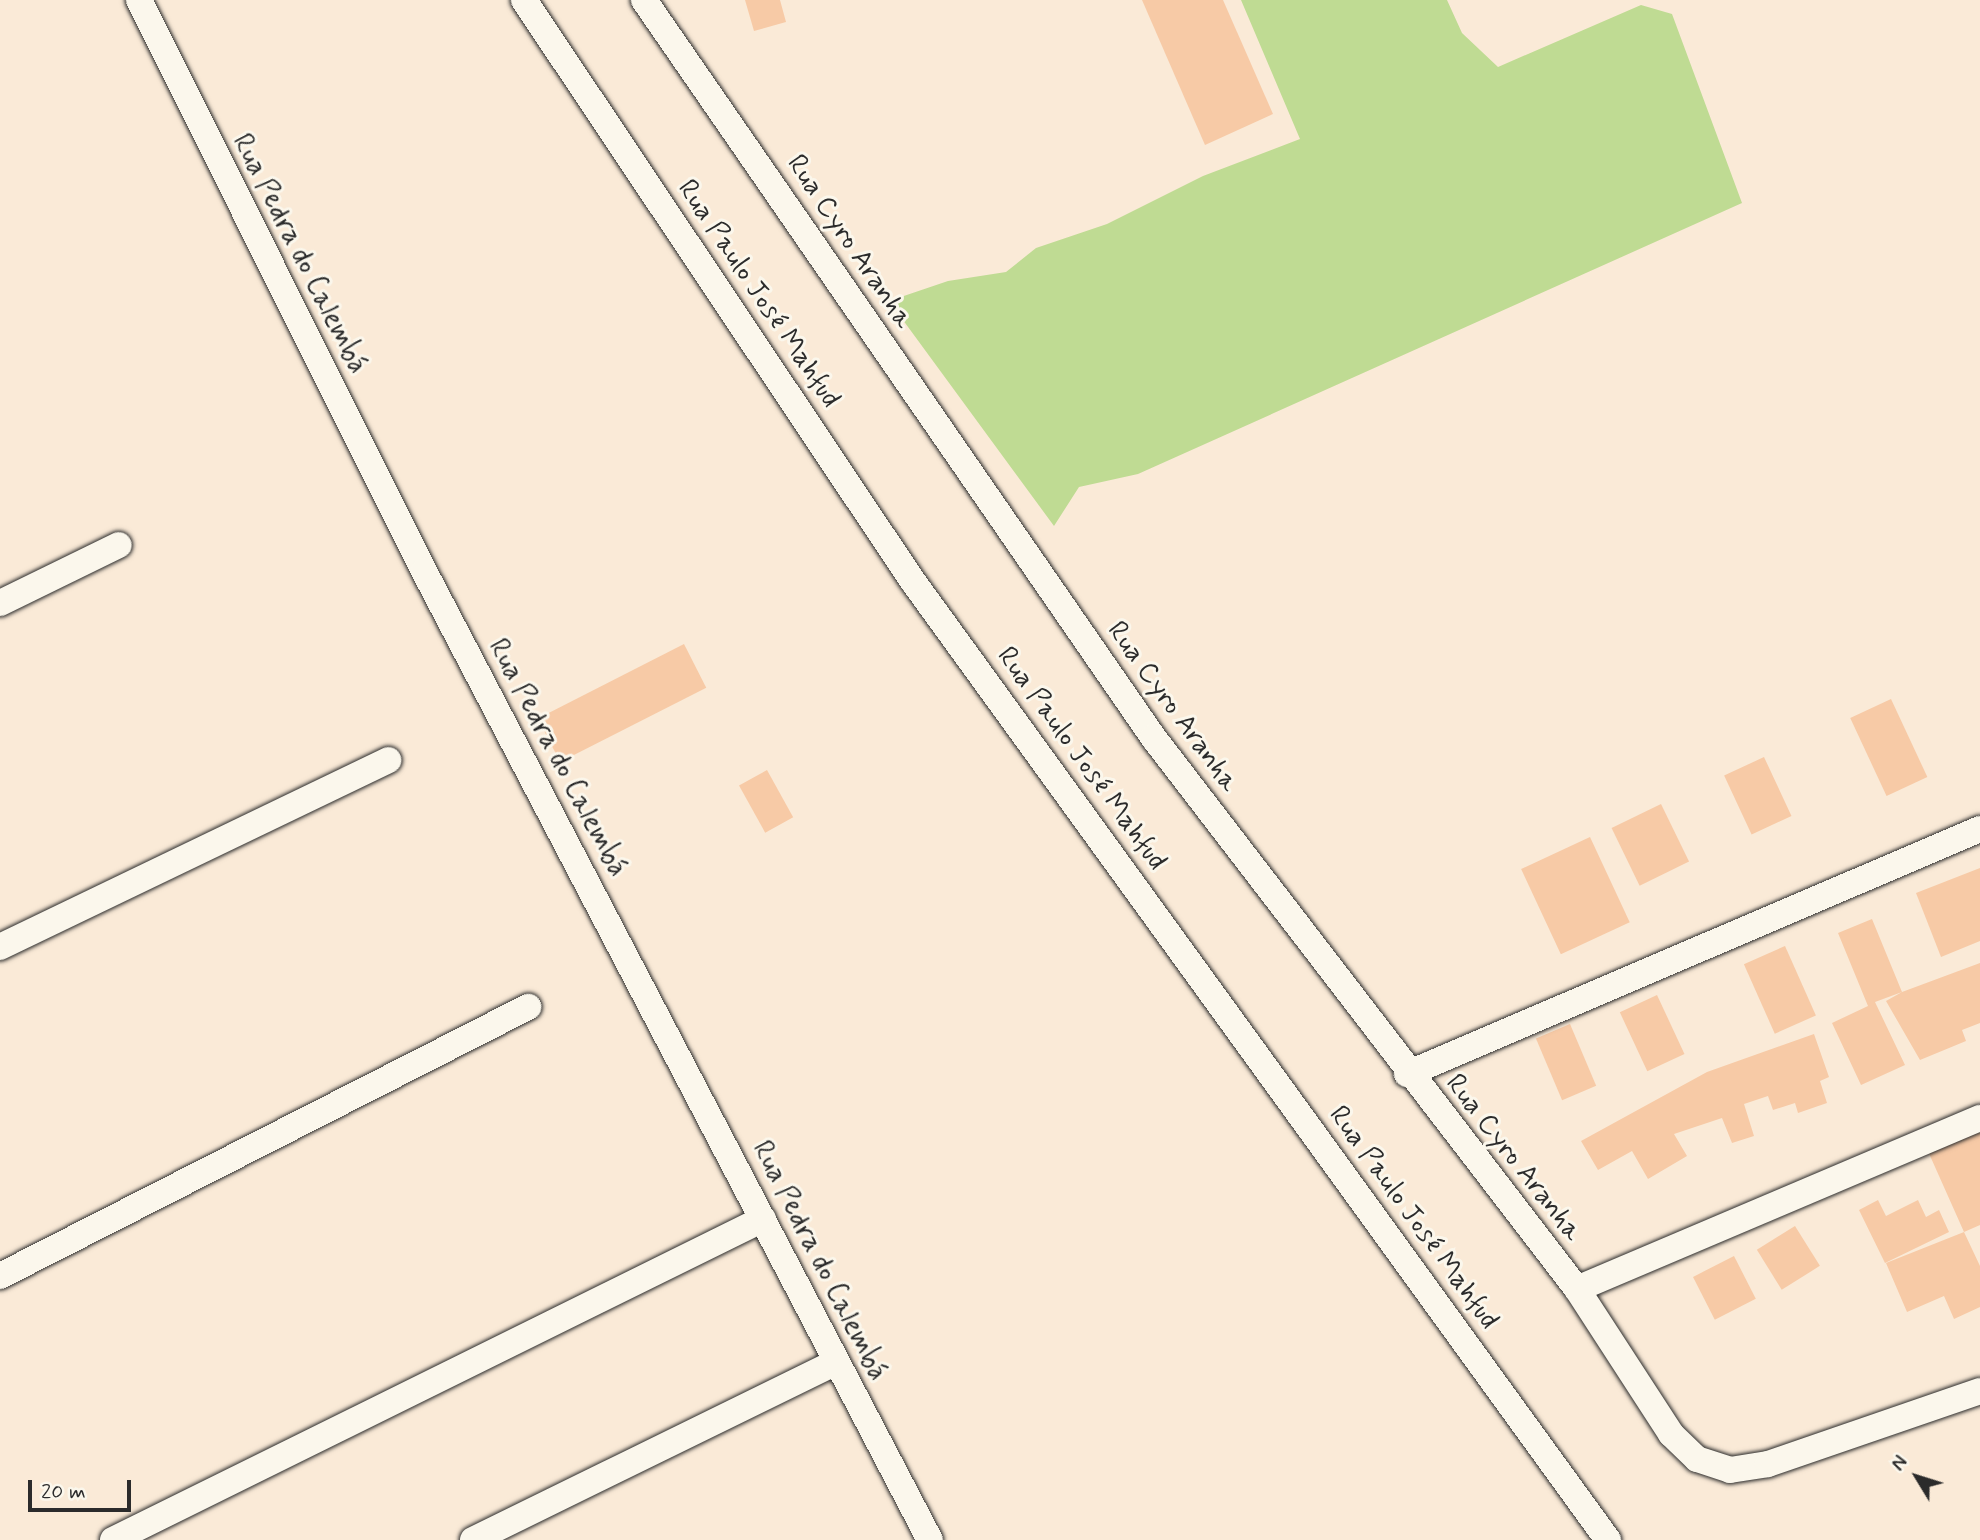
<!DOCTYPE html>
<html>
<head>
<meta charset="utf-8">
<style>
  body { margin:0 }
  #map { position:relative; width:1980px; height:1540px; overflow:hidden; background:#faead7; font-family:Mynerve,sans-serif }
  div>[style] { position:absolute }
  .green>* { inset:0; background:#bfdb93 }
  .building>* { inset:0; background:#f7caa6; transform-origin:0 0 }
  .roads { filter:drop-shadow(0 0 2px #2b2b2b) drop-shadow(0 0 2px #2b2b2b) }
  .minor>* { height:26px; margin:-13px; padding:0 13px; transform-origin:13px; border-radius:13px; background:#fbf7ec }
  span { translate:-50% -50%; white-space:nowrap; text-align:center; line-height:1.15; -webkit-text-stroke:6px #fbf7ec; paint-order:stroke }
  .street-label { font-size:28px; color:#2b2b2b }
  .north { position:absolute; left:1882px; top:1442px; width:70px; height:70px; -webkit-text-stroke:5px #fbf7ec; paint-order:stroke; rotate:308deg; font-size:19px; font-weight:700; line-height:28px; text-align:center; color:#2b2b2b }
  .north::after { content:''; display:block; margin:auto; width:24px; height:32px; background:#2b2b2b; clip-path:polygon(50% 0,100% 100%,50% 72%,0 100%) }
  .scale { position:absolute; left:28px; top:1480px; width:103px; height:32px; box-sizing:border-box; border:4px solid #2b2b2b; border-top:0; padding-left:9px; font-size:21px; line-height:24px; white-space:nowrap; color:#2b2b2b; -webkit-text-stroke:5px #fbf7ec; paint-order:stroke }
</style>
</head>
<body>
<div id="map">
  <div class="green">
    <div style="clip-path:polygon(1241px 0,1447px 0,1462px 33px,1498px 67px,1641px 5px,1672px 14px,1742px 203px,1138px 474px,1079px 487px,1054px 526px,889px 301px,948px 281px,1006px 272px,1036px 248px,1107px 224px,1203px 176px,1300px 139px)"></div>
  </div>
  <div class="building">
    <div style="clip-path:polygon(745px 0,780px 0,786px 22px,754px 31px)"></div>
    <div style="clip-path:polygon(1142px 0,1223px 0,1273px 114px,1205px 145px)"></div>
    <div style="left:684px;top:644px;width:49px;height:164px;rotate:63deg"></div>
    <div style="left:1891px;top:699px;width:86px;height:45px;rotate:65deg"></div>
    <div style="left:1764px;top:757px;width:65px;height:44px;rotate:65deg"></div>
    <div style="left:767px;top:770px;width:54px;height:32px;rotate:61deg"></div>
    <div style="left:1661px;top:804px;width:64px;height:55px;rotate:64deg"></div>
    <div style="left:1590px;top:837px;width:94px;height:76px;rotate:65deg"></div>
    <div style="clip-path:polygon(1980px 868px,1980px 941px,1941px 957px,1916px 893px)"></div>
    <div style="clip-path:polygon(1872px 919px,1902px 992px,1980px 963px,1980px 1023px,1962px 1030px,1966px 1041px,1920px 1060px,1886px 1001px,1902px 992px,1875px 1002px,1905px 1065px,1861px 1085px,1832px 1023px,1868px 1006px,1838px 933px)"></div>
    <div style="left:1785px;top:946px;width:76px;height:45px;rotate:66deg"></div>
    <div style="left:1657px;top:995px;width:65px;height:41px;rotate:65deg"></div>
    <div style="left:1570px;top:1024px;width:67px;height:37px;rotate:67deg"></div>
    <div style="clip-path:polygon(1814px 1034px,1829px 1077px,1820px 1081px,1827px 1103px,1798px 1113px,1795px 1103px,1773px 1110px,1768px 1096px,1744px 1104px,1754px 1136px,1732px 1143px,1722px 1118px,1674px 1134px,1687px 1156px,1648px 1179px,1632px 1151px,1598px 1170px,1581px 1141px,1707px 1072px)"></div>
    <div style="clip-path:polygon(1980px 1126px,1980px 1225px,1964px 1232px,1980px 1266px,1980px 1307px,1954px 1319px,1944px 1296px,1907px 1312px,1886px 1263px,1964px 1232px,1927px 1149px)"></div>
    <div style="clip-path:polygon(1878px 1200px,1886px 1216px,1918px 1200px,1926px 1217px,1939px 1210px,1949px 1232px,1885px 1263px,1859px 1210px)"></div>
    <div style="left:1795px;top:1226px;width:47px;height:45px;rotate:58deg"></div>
    <div style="left:1734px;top:1256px;width:48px;height:46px;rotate:63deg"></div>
  </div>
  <div class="roads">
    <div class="minor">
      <div style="left:139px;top:0;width:638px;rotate:63.48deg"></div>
      <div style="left:424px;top:571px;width:1093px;rotate:62.43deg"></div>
      <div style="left:524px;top:0;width:698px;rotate:56.22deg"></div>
      <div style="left:912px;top:580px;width:1186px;rotate:54.06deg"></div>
      <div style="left:644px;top:0;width:896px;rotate:55.37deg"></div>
      <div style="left:1153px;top:737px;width:696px;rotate:52.47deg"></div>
      <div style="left:1577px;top:1289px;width:173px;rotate:57deg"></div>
      <div style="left:1671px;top:1434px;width:36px;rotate:44deg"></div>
      <div style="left:1697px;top:1459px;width:35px;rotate:18deg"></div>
      <div style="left:1730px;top:1470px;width:38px;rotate:-9deg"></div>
      <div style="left:1768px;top:1464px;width:224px;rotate:-19deg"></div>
      <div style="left:0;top:603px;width:132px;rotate:-26deg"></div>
      <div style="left:0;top:947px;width:431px;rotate:-25.7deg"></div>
      <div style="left:1407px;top:1074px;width:623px;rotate:-23.15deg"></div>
      <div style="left:0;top:1276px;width:593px;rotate:-27deg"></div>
      <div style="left:1577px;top:1289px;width:438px;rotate:-23deg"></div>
      <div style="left:113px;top:1540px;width:725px;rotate:-26.28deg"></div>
      <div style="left:473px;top:1540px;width:404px;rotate:-26.1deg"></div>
    </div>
  </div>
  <div class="street-label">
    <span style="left:849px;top:242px;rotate:56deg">Rua Cyro Aranha</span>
    <span style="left:299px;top:254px;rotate:63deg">Rua Pedra do Calembá</span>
    <span style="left:758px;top:294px;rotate:56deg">Rua Paulo José Mahfud</span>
    <span style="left:1172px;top:707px;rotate:54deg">Rua Cyro Aranha</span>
    <span style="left:557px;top:758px;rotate:62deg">Rua Pedra do Calembá</span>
    <span style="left:1081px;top:759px;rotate:54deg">Rua Paulo José Mahfud</span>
    <span style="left:1513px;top:1158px;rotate:52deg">Rua Cyro Aranha</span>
    <span style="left:1413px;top:1218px;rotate:54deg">Rua Paulo José Mahfud</span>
    <span style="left:819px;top:1261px;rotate:63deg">Rua Pedra do Calembá</span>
  </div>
  <div class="north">N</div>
  <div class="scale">20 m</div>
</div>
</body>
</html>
